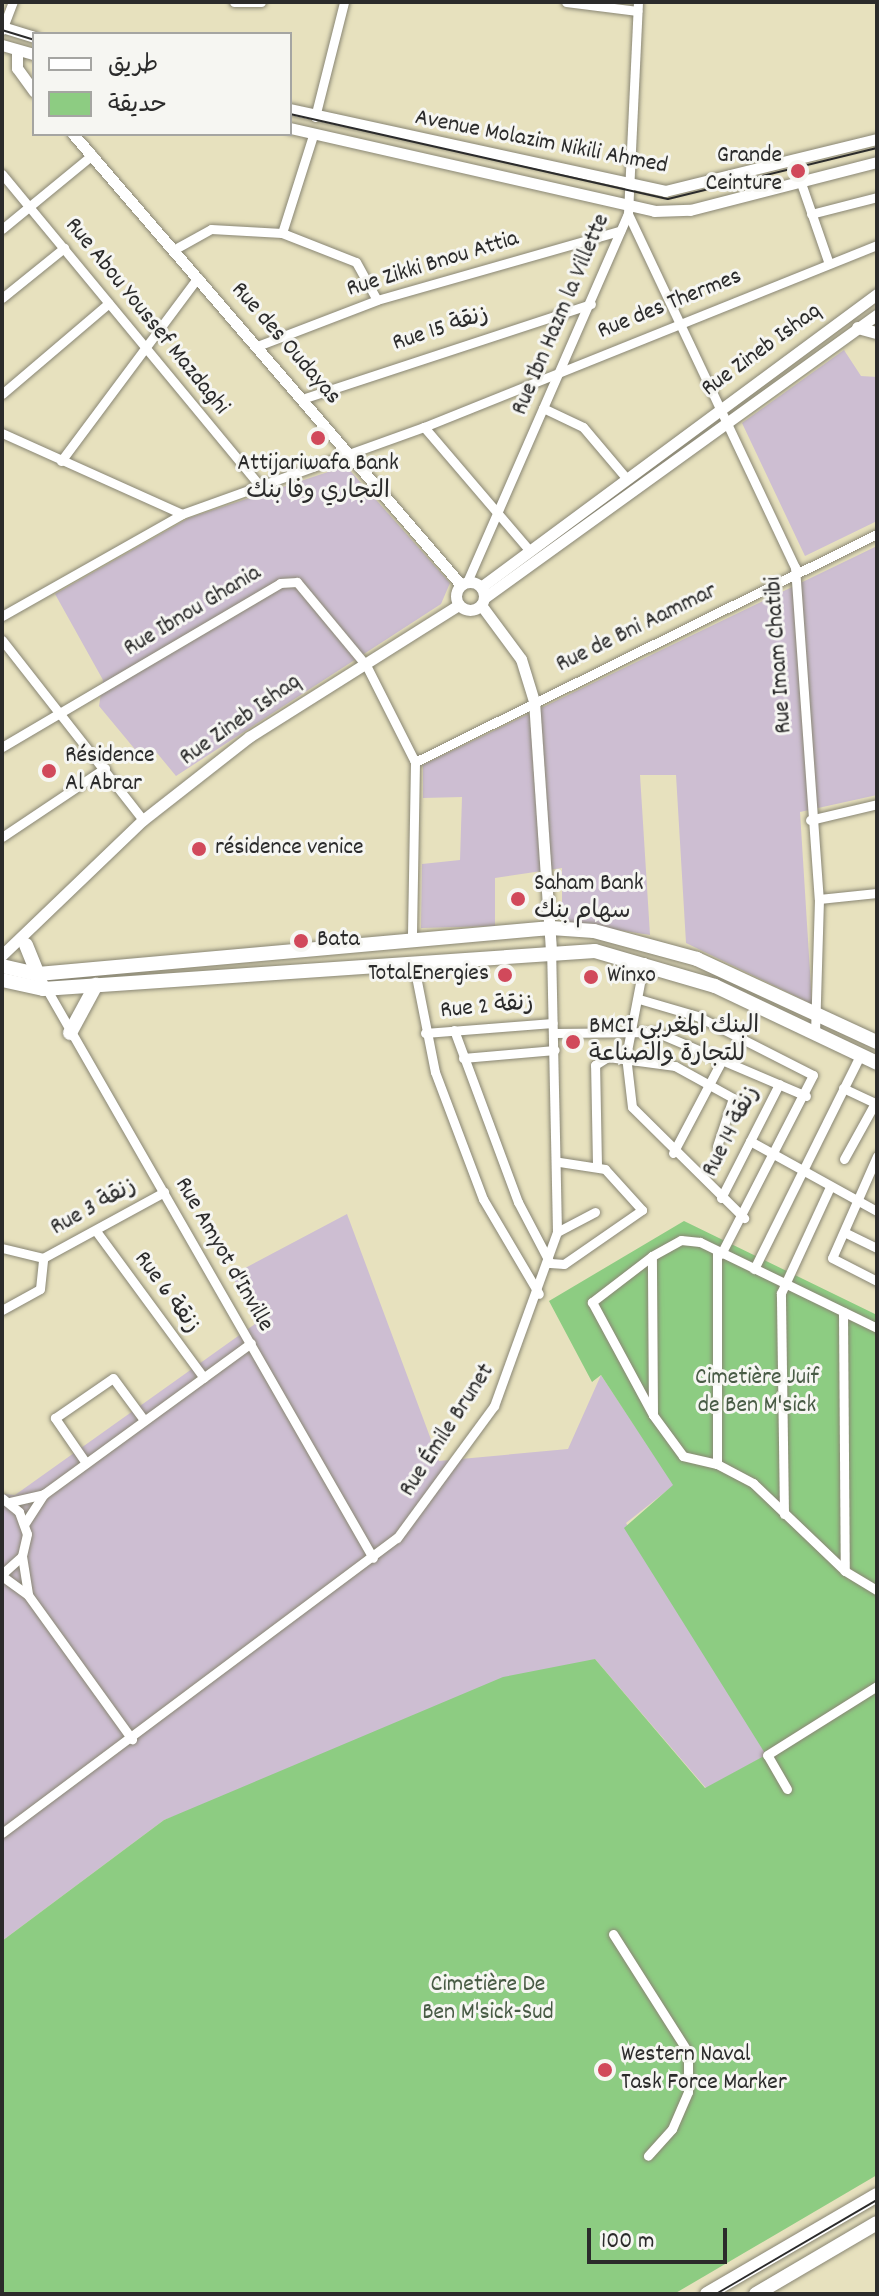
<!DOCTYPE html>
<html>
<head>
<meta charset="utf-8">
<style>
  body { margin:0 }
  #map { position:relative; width:879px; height:2296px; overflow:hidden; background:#e7e1be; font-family:Dekko,"Playpen Sans Arabic",sans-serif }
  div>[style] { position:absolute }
  .industrial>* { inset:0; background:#cdbed2 }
  .green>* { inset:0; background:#8dcc82 }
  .roads { filter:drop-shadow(0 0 2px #898674) drop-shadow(0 0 2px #898674) }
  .minor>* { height:9px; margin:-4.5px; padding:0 4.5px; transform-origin:4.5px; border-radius:4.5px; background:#fff }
  .tertiary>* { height:11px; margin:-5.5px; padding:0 5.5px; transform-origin:5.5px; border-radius:5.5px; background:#fff }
  .tertiary>.ring { margin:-5.5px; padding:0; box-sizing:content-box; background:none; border:11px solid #fff; border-radius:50% }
  .secondary>* { height:12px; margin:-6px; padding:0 6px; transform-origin:6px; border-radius:6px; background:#fff }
  .primary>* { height:14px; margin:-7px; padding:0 7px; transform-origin:7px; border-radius:7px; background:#fff }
  .tram>* { height:2px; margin:-1px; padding:0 1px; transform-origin:1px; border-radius:1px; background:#2b2b2b }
  .dots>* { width:22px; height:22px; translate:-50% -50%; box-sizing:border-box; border:4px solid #f6f6f2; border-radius:50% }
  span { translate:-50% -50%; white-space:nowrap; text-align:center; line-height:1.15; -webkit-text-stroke:6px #f6f6f2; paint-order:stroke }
  .street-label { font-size:24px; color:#2b2b2b }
  .poi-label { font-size:24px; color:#2b2b2b }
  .right { translate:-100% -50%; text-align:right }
  .left { translate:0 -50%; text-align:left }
  .park-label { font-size:24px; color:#485b45 }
  .frame { position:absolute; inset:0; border:4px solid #2b2b2b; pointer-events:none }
  .legend { position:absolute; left:32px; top:32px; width:260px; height:104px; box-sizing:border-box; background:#f6f6f2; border:2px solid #a5a5a2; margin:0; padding:10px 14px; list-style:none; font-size:24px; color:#2b2b2b }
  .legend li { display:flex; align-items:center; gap:16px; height:40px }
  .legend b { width:40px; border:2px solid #a5a5a2 }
  .scale { position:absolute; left:587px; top:2228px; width:140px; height:36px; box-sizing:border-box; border:4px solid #2b2b2b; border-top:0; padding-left:10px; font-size:24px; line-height:28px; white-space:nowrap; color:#2b2b2b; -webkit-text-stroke:6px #f6f6f2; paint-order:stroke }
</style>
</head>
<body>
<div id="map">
  <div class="industrial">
    <div style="clip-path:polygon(844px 350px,861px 376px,877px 377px,877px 521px,805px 556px,742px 423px)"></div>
    <div style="clip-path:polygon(346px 466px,450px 583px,441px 604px,176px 776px,157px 753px,143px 759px,99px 706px,103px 680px,55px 594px,189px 518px)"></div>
    <div style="clip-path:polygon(877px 546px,877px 795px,800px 812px,812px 1004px,686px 943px,676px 775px,640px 775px,650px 935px,562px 921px,562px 868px,495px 878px,495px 926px,421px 928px,422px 864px,460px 860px,462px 797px,423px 798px,423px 765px)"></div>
    <div style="clip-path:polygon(347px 1214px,439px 1461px,568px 1449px,601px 1375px,674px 1485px,626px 1523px,767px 1755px,706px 1788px,595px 1659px,164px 1820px,2px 1941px,2px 1494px,15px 1495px,255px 1324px,232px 1275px)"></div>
  </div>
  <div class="green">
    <div style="clip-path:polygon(684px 1221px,877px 1315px,877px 2175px,674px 2294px,2px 2294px,2px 1941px,164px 1820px,503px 1677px,595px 1659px,705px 1788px,766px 1755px,624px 1528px,673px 1485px,601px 1375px,592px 1382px,549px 1301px)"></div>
  </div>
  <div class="roads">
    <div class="minor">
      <div style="left:234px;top:2px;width:27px"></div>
      <div style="left:566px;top:2px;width:72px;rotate:7.2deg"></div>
      <div style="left:2px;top:30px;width:30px;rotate:-69deg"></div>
      <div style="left:315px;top:117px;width:119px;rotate:-75.8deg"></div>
      <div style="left:2px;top:174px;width:403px;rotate:50.4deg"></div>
      <div style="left:801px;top:183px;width:83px;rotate:70.9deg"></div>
      <div style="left:628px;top:214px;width:391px;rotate:64.7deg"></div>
      <div style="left:795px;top:567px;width:333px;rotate:85.9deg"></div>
      <div style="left:819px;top:899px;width:134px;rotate:91.7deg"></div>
      <div style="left:811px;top:214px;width:68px;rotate:-14.4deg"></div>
      <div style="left:2px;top:229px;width:117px;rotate:-39.4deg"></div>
      <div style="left:282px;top:233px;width:103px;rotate:-72.4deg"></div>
      <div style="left:175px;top:249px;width:41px;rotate:-29.1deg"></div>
      <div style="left:211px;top:229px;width:71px;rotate:3.2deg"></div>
      <div style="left:282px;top:233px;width:79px;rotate:21.4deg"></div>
      <div style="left:356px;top:262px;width:43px;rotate:61.1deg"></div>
      <div style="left:2px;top:298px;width:80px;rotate:-38.9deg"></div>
      <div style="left:260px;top:345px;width:125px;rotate:-21deg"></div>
      <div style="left:377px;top:300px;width:253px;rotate:-15.9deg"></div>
      <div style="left:2px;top:394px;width:140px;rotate:-40.4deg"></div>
      <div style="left:305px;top:398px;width:301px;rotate:-18.2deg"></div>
      <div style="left:543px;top:408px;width:44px;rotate:25.4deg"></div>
      <div style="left:583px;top:427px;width:68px;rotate:49.8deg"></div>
      <div style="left:424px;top:427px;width:162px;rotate:49.5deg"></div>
      <div style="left:2px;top:433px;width:197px;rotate:24.2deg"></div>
      <div style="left:61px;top:461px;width:229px;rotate:-53.3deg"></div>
      <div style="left:467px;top:582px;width:402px;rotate:-66.4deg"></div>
      <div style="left:628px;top:214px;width:212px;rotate:-87.3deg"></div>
      <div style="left:2px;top:616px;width:207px;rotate:-29.5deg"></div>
      <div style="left:182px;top:514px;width:257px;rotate:-19.8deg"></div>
      <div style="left:424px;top:427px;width:488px;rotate:-21.9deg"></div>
      <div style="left:2px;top:640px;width:229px;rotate:51.9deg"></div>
      <div style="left:2px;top:747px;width:323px;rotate:-30.5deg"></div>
      <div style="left:280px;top:583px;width:17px;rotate:-3deg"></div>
      <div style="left:297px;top:582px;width:108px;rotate:50.3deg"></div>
      <div style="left:366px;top:665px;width:109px;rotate:63.2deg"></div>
      <div style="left:415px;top:762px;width:179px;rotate:91deg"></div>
      <div style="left:415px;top:762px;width:515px;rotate:-26.27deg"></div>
      <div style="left:810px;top:820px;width:69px;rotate:-13.4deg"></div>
      <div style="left:2px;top:837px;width:124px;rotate:-33.8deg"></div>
      <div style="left:819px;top:899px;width:58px;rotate:-5.9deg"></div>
      <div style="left:413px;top:961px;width:113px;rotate:78.8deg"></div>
      <div style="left:435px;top:1072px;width:136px;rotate:69.3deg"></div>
      <div style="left:483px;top:1199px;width:110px;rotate:59.5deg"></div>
      <div style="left:644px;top:962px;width:96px;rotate:100.8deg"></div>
      <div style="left:626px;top:1056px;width:51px;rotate:83.3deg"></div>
      <div style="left:632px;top:1107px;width:158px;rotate:44.7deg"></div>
      <div style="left:38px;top:974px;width:673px;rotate:60.16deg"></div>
      <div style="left:639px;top:999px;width:60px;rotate:16.3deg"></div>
      <div style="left:697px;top:1016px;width:130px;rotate:27deg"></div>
      <div style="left:813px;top:1075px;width:201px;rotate:117.2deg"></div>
      <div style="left:454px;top:1030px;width:184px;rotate:69.6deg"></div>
      <div style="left:518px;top:1202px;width:69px;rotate:62.3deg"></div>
      <div style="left:550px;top:1263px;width:14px;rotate:4deg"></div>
      <div style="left:564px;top:1264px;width:95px;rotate:-34.7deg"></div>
      <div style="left:642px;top:1210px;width:55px;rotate:-132.1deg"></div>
      <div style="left:605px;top:1169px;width:46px;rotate:-171.2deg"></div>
      <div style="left:425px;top:1033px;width:128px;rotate:-4.5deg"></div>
      <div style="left:554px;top:1033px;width:102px;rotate:-0.6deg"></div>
      <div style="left:656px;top:1032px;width:163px;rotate:23.1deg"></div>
      <div style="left:463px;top:1058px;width:92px;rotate:-5deg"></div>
      <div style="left:843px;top:1088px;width:38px;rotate:25deg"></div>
      <div style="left:750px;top:1141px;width:145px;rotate:28.9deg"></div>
      <div style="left:673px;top:1153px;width:107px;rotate:-62.2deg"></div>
      <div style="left:877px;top:1156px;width:111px;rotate:113.8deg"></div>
      <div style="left:832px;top:1258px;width:51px;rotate:27.1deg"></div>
      <div style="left:844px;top:1159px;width:64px;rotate:-61deg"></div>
      <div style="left:597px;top:1165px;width:100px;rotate:-91.1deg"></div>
      <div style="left:595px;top:1065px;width:15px;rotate:-32deg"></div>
      <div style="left:608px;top:1057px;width:68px;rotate:7.7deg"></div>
      <div style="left:675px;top:1066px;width:66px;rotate:28.9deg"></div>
      <div style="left:733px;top:1098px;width:51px;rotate:108.4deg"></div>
      <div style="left:721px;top:1198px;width:128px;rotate:-63deg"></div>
      <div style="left:96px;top:1231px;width:182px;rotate:53.7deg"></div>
      <div style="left:557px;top:1232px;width:43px;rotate:-27.8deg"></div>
      <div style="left:844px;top:1232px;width:37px;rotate:26deg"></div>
      <div style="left:2px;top:1248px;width:42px;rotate:13.7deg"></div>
      <div style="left:717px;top:1252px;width:212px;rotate:90deg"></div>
      <div style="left:717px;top:1464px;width:41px;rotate:27.8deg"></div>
      <div style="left:753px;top:1483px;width:127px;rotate:43.7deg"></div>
      <div style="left:845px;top:1571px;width:37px;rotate:31deg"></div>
      <div style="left:652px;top:1256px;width:76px;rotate:142.5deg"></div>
      <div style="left:592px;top:1302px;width:128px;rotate:61.6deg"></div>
      <div style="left:43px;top:1258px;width:138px;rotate:-28.6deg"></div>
      <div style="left:754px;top:1269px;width:239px;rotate:-63.6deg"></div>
      <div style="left:2px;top:1310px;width:43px;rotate:-28.9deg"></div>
      <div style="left:40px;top:1289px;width:31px;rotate:-84deg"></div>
      <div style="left:843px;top:1312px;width:259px;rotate:89.6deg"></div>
      <div style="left:86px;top:1463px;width:55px;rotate:-124.6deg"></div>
      <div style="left:55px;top:1418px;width:70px;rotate:-34.6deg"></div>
      <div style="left:113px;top:1378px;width:52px;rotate:53.6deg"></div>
      <div style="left:717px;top:1464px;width:35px;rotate:-167deg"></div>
      <div style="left:683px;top:1456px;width:51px;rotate:-126.2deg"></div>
      <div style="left:653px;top:1415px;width:159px;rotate:-90.4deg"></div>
      <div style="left:652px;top:1256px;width:33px;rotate:-29deg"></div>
      <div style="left:681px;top:1240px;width:19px;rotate:6deg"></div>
      <div style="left:700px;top:1242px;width:197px;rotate:25.9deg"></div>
      <div style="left:2px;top:1498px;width:22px;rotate:39deg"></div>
      <div style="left:19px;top:1512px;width:23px;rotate:70deg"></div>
      <div style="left:27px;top:1534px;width:23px;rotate:103deg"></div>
      <div style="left:22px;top:1556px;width:27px;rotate:138deg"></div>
      <div style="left:10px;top:1502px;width:35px;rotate:-13deg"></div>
      <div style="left:44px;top:1494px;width:256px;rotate:-36.1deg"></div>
      <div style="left:784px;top:1514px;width:221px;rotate:-90.8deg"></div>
      <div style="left:781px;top:1293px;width:117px;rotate:-65.2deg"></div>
      <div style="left:25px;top:1523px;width:35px;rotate:-57deg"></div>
      <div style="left:22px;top:1556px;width:39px;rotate:81deg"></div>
      <div style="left:2px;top:1576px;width:32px;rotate:36deg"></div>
      <div style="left:28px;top:1595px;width:178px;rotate:54.2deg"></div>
      <div style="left:787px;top:1789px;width:39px;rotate:-120deg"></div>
      <div style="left:767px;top:1755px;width:130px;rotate:-32.1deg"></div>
      <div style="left:2px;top:1833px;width:493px;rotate:-36.8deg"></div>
      <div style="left:397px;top:1538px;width:164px;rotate:-53.7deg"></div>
      <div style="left:494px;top:1406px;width:185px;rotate:-70.1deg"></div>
      <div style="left:557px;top:1232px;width:280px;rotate:-91.2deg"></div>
      <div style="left:613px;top:1934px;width:140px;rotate:57.6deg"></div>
      <div style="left:688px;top:2052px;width:40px;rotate:90deg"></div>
      <div style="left:688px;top:2092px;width:40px;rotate:113.4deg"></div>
      <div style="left:672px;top:2129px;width:36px;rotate:132deg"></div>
    </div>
    <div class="tertiary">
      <div style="left:2px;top:27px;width:34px;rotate:17deg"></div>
      <div style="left:2px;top:45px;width:33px;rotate:16deg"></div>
      <div style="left:17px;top:50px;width:18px;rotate:90deg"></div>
      <div style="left:17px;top:68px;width:29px;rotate:54deg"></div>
      <div style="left:290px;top:109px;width:384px;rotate:12.3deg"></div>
      <div style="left:665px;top:191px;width:218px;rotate:-13.8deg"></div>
      <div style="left:290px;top:128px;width:373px;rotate:12.8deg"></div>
      <div style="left:654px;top:211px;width:36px;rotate:-2deg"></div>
      <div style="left:690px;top:210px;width:193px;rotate:-14.4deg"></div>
      <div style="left:73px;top:134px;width:595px;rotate:49.29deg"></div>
      <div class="ring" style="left:456px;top:582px;width:17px;height:17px"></div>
      <div style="left:481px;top:587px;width:493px;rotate:-36.5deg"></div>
      <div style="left:484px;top:598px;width:484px;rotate:-35.8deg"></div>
      <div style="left:481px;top:605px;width:67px;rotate:53.5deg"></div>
      <div style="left:521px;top:659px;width:44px;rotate:72.8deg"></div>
      <div style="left:534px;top:701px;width:249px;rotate:86.1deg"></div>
      <div style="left:2px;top:955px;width:195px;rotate:-43.8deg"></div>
      <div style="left:143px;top:820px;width:135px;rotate:-38.1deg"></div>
      <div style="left:249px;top:737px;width:248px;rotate:-32.2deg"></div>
    </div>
    <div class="secondary">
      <div style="left:858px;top:328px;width:20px;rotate:15deg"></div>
    </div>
    <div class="primary">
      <div style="left:26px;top:945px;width:31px;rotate:68deg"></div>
      <div style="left:2px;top:966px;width:37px;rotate:13deg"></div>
      <div style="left:38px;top:974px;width:515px;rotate:-5.12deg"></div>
      <div style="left:551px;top:928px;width:43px;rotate:4deg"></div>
      <div style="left:594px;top:931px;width:107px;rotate:15.2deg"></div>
      <div style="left:697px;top:959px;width:198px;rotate:24.8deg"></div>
      <div style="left:2px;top:980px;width:42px;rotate:12.4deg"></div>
      <div style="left:43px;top:989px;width:553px;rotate:-3.94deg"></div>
      <div style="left:595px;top:951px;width:125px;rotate:16.3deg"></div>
      <div style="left:715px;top:986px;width:179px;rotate:25.4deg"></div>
      <div style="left:70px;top:1033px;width:55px;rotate:-61.6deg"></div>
      <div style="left:707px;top:2294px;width:197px;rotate:-30.2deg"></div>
      <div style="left:756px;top:2294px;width:140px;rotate:-30.4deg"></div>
    </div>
  </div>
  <div class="tram">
    <div style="left:2px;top:30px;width:34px;rotate:17deg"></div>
    <div style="left:290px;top:114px;width:387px;rotate:12.7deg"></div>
    <div style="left:668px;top:199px;width:215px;rotate:-13.7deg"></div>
    <div style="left:716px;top:2294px;width:186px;rotate:-30.3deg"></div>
  </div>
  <div class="dots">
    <div style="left:798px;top:171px;background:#d1495b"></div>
    <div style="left:318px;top:438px;background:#d1495b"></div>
    <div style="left:49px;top:771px;background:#d1495b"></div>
    <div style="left:199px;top:849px;background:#d1495b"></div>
    <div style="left:518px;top:899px;background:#d1495b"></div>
    <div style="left:301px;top:941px;background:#d1495b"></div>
    <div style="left:505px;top:975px;background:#d1495b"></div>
    <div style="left:591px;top:977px;background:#d1495b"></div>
    <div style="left:573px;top:1042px;background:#d1495b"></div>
    <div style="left:605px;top:2070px;background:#d1495b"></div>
  </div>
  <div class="street-label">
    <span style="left:541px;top:143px;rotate:11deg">Avenue Molazim Nikili Ahmed</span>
    <span style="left:433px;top:265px;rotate:-17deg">Rue Zikki Bnou Attia</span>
    <span style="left:670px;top:305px;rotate:-22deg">Rue des Thermes</span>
    <span style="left:562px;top:315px;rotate:-67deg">Rue Ibn Hazm la Villette</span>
    <span style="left:146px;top:317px;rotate:51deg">Rue Abou Youssef Mazdaghi</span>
    <span style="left:441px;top:330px;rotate:-18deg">Rue 15 زنقة</span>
    <span style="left:285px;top:344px;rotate:49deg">Rue des Oudayas</span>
    <span style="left:762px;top:351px;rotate:-36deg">Rue Zineb Ishaq</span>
    <span style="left:193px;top:612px;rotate:-31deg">Rue Ibnou Ghania</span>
    <span style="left:637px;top:629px;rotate:-26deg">Rue de Bni Aammar</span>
    <span style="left:780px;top:655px;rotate:-94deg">Rue Imam Chatibi</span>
    <span style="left:241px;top:721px;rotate:-35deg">Rue Zineb Ishaq</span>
    <span style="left:487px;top:1008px;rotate:-5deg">Rue 2 زنقة</span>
    <span style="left:732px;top:1132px;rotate:-63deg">Rue 14 زنقة</span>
    <span style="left:94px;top:1208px;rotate:-29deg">Rue 3 زنقة</span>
    <span style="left:223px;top:1255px;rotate:60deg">Rue Amyot d'Inville</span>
    <span style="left:166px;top:1293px;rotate:54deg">Rue 6 زنقة</span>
    <span style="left:448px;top:1431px;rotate:-57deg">Rue Émile Brunet</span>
  </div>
  <div class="poi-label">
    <span class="right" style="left:782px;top:171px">Grande<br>Ceinture</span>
    <span style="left:318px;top:479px">Attijariwafa Bank<br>التجاري وفا بنك</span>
    <span class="left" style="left:65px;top:771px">Résidence<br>Al Abrar</span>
    <span class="left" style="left:215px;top:849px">résidence venice</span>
    <span class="left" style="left:534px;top:899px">Saham Bank<br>سهام بنك</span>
    <span class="left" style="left:317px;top:941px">Bata</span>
    <span class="right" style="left:489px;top:975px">TotalEnergies</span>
    <span class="left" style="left:607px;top:977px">Winxo</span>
    <span class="left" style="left:589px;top:1042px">BMCI البنك المغربي<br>للتجارة والصناعة</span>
    <span class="left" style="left:621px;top:2070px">Western Naval<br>Task Force Marker</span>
  </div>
  <div class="park-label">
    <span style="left:757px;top:1393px">Cimetière Juif<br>de Ben M'sick</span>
    <span style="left:488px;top:2000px">Cimetière De<br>Ben M'sick-Sud</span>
  </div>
  <div class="frame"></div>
  <ul class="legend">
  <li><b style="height:10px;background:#fff"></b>طريق</li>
  <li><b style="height:22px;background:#8dcc82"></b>حديقة</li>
  </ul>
  <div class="scale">100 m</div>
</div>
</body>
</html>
